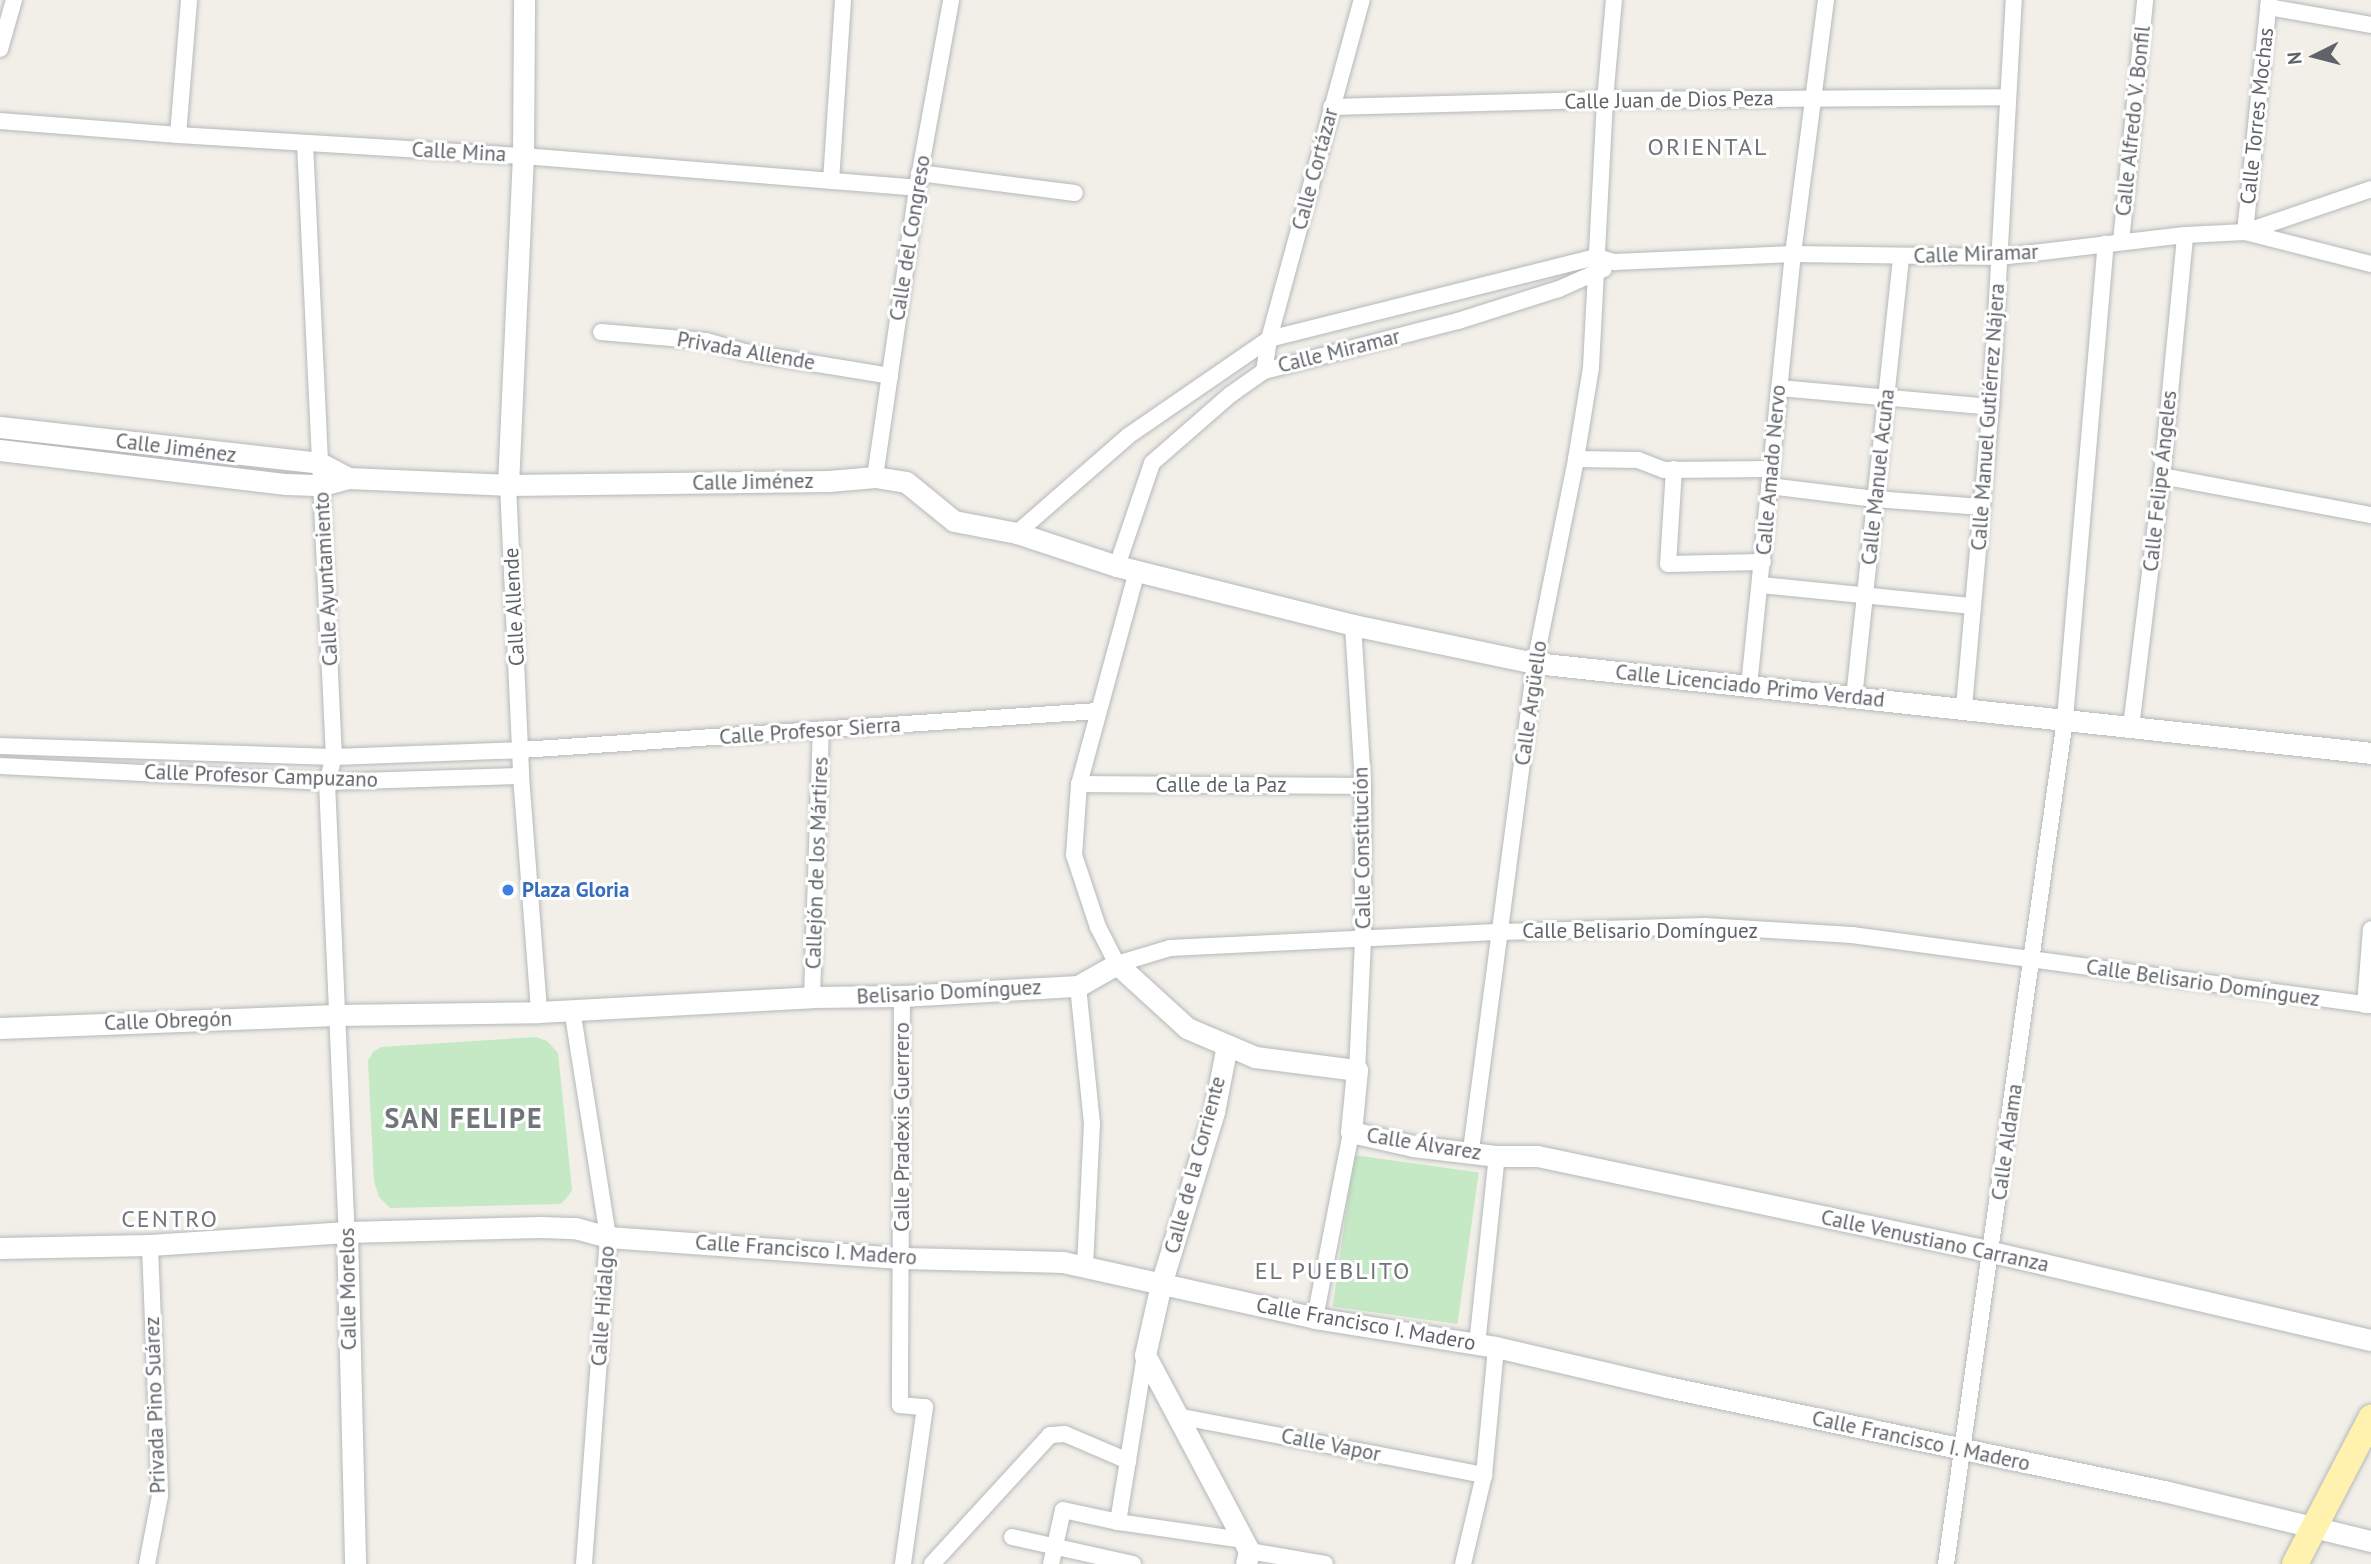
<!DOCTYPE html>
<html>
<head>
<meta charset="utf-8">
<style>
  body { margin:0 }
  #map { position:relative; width:2371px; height:1564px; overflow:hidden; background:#f1efe8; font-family:"PT Sans",sans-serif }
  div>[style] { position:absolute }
  .green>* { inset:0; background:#c5e8c5; transform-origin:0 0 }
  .roads { filter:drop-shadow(0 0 2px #b5b8bc) drop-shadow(0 0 2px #b5b8bc) }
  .minor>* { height:16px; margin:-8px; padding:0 8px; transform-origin:8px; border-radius:8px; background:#fff }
  .tertiary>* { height:21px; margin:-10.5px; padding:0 10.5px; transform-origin:10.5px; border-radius:10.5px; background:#fff }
  .primary>* { height:26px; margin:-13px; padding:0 13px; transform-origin:13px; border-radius:13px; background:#fff2af }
  .dots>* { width:19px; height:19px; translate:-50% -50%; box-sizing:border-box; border:4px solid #fff; border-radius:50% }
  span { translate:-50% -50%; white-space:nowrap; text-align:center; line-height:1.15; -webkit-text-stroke:6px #fff; paint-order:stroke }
  .street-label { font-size:21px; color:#5f6368 }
  .shop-label { font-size:21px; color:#366cbe; font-weight:700 }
  .left { translate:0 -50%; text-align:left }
  .quarter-label { font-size:24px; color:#70757a; letter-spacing:2px }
  .district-label { font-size:28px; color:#70757a; font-weight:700; letter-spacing:2px }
  .north { position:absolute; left:2280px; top:21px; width:70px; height:70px; -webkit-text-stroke:5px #fff; paint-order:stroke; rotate:264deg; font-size:19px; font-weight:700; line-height:28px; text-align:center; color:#5f6368 }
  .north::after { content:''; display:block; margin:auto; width:24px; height:32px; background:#5f6368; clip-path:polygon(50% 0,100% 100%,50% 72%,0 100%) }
</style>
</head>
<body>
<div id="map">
  <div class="green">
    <div style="clip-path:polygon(536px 1037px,547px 1041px,558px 1053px,572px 1190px,566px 1199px,560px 1204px,390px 1208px,379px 1197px,374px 1181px,368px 1061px,373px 1052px,381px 1047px)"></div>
    <div style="left:1354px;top:1155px;width:126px;height:153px;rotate:8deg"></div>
  </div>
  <div class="roads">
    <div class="minor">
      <div style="left:2269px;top:0;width:233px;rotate:95.9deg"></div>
      <div style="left:2245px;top:232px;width:130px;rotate:14.3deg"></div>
      <div style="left:2268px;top:7px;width:105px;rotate:9.9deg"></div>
      <div style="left:0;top:49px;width:51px;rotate:-74.1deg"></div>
      <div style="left:1331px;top:107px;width:274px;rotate:-1.5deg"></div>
      <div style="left:1605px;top:100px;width:403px;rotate:-0.4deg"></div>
      <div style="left:0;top:121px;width:179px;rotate:4.5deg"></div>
      <div style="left:178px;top:135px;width:346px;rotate:3.5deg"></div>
      <div style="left:523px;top:156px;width:395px;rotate:4.6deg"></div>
      <div style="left:178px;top:135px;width:135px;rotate:-85.3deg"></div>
      <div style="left:305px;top:143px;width:615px;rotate:87.3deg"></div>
      <div style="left:334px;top:757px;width:26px;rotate:106deg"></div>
      <div style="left:327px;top:782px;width:450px;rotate:87.5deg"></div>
      <div style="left:919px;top:173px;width:157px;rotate:7.3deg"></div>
      <div style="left:831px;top:181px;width:181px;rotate:-86.2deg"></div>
      <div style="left:2121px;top:242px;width:243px;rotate:-84.3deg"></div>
      <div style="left:601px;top:332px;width:105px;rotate:4.9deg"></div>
      <div style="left:706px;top:341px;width:40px;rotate:16deg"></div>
      <div style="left:744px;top:352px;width:148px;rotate:9.3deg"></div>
      <div style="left:1264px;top:371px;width:32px;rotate:-81deg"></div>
      <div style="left:1269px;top:339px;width:352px;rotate:-74.7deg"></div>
      <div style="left:1779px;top:388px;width:213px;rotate:5.1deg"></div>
      <div style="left:1576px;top:459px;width:62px;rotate:0.9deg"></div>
      <div style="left:1638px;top:460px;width:28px;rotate:21deg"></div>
      <div style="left:1664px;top:470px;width:106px;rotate:-0.5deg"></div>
      <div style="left:1674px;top:469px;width:95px;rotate:93.6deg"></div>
      <div style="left:1668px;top:564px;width:95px;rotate:-1.2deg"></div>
      <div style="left:2162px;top:476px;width:213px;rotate:10.6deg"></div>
      <div style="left:875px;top:477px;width:292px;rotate:-81.7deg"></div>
      <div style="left:917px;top:188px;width:191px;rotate:-79.7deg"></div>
      <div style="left:508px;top:485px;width:291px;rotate:87.4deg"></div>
      <div style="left:521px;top:776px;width:237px;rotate:85.6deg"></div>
      <div style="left:1769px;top:486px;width:107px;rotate:7deg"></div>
      <div style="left:1875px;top:499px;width:107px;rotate:4.3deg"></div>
      <div style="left:1017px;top:533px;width:147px;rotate:-41.1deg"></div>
      <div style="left:1128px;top:436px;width:171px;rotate:-34.5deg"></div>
      <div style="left:1269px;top:339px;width:337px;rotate:-14.1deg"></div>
      <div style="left:1596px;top:257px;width:20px;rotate:15deg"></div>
      <div style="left:1615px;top:262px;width:178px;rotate:-2.6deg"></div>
      <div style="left:1793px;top:254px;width:207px;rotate:0.8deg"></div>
      <div style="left:2000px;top:257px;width:186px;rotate:-6.8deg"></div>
      <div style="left:2185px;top:235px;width:60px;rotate:-2.9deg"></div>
      <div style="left:2245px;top:232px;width:133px;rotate:-18.8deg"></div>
      <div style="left:1117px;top:566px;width:109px;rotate:-71.2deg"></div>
      <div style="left:1152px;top:463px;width:103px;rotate:-41.1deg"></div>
      <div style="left:1230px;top:395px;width:42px;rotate:-35.2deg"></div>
      <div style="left:1264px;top:371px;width:200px;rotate:-14.5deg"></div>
      <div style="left:1458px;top:321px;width:106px;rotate:-17.6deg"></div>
      <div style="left:1559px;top:289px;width:49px;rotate:-24deg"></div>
      <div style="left:1137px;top:571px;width:221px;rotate:105.2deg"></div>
      <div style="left:1079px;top:784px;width:71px;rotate:94deg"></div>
      <div style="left:1074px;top:855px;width:76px;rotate:71.6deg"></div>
      <div style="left:1098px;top:927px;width:42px;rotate:62.8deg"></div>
      <div style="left:1117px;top:964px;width:55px;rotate:-16.8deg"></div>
      <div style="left:1170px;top:948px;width:331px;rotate:-2.8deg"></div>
      <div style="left:1501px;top:932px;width:204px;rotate:-1.7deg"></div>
      <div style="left:1705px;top:926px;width:147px;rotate:3.5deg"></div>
      <div style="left:1852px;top:935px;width:524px;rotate:7.68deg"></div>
      <div style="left:1761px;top:585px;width:213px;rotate:5.7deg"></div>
      <div style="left:1353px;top:625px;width:161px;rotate:86.4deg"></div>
      <div style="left:1363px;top:786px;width:154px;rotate:90deg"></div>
      <div style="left:1363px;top:940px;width:130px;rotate:92.6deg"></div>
      <div style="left:1749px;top:686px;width:434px;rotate:-84.2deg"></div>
      <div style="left:1793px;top:254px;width:256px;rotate:-82.6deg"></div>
      <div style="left:1854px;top:698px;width:443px;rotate:-83.9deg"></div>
      <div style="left:1964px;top:707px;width:301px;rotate:-84.9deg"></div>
      <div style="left:1991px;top:407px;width:408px;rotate:-86.8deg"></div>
      <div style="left:2131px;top:727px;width:253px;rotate:-83deg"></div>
      <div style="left:2162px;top:476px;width:242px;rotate:-84.5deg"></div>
      <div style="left:0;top:746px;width:334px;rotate:1.9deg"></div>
      <div style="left:334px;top:757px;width:187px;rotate:-2.1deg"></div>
      <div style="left:521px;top:750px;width:578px;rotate:-3.87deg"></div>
      <div style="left:0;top:766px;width:327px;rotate:2.8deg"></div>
      <div style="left:327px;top:782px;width:194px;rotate:-1.8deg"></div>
      <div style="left:1079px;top:784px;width:284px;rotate:0.4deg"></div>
      <div style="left:1078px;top:986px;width:138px;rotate:84.2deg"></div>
      <div style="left:1092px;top:1123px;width:144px;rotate:92.8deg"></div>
      <div style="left:902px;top:996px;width:409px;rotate:90.3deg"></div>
      <div style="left:900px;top:1405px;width:25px;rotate:5deg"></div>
      <div style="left:925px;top:1407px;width:159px;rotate:98deg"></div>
      <div style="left:812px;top:997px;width:268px;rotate:-88.1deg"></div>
      <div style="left:2365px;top:1005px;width:76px;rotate:-85.5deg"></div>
      <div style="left:572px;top:1009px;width:231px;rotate:81deg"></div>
      <div style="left:608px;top:1237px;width:328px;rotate:94.2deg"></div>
      <div style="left:1471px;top:1150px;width:491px;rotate:-82.5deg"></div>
      <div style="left:1535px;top:663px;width:208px;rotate:-78.6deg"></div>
      <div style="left:1576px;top:459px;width:93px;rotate:-80.7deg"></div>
      <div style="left:1591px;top:367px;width:267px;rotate:-87deg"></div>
      <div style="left:1605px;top:100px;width:100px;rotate:-84.9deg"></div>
      <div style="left:1315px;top:1318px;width:189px;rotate:-79deg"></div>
      <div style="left:1477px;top:1345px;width:190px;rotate:-84deg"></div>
      <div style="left:1177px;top:1416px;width:313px;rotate:10.9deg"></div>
      <div style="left:1118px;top:1522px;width:169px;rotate:-80.8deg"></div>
      <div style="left:1012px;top:1537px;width:124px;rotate:12.6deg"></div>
      <div style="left:1249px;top:1551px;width:77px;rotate:9.7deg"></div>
      <div style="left:147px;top:1564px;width:69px;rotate:-79.2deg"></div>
      <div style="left:160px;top:1496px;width:251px;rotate:-92.3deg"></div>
      <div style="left:932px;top:1564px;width:175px;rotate:-47.5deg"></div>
      <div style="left:1050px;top:1435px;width:15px;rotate:-4deg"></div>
      <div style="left:1065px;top:1434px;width:69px;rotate:23.2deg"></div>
      <div style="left:1051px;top:1564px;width:55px;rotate:-77.5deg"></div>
      <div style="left:1063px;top:1510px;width:56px;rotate:12.3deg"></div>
      <div style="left:1118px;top:1522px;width:126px;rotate:8.2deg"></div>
      <div style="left:1463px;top:1564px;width:91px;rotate:-76.7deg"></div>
      <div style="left:1484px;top:1475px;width:129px;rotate:-84.6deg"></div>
      <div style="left:1946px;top:1564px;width:853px;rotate:-81.98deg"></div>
      <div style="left:2065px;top:719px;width:477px;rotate:-85.1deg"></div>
    </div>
    <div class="tertiary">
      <div style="left:0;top:427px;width:322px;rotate:6.4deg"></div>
      <div style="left:320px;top:463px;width:32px;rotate:28deg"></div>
      <div style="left:0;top:450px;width:288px;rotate:6.8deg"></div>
      <div style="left:286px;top:484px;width:36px;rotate:2deg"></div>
      <div style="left:322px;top:485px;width:27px;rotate:-15deg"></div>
      <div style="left:348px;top:478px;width:160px;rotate:2.5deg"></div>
      <div style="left:508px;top:485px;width:321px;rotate:-0.7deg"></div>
      <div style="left:829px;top:481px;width:46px;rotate:-5deg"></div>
      <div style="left:875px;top:477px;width:31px;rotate:9deg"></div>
      <div style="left:906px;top:482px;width:62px;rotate:39.1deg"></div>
      <div style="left:954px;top:521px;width:64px;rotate:10.8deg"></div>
      <div style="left:1017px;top:533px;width:105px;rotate:18.3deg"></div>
      <div style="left:1117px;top:566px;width:243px;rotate:14deg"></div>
      <div style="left:1353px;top:625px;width:186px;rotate:11.8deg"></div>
      <div style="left:1535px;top:663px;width:841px;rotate:6.14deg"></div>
      <div style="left:508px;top:485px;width:329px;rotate:-87.4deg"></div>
      <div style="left:523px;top:156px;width:156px;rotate:-89.6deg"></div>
      <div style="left:0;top:1028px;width:336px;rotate:-2.2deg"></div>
      <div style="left:336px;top:1015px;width:203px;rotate:-0.8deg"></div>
      <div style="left:539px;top:1012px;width:273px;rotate:-3.1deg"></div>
      <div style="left:812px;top:997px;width:90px;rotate:-0.6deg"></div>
      <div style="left:902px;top:996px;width:176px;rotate:-3.3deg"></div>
      <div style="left:1078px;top:986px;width:45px;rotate:-29.4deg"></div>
      <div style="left:1117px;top:964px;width:95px;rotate:42.4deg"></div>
      <div style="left:1187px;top:1028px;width:74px;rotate:23.1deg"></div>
      <div style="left:1255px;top:1057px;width:103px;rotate:7.3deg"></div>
      <div style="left:1357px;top:1070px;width:62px;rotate:95.5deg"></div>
      <div style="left:1351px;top:1132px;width:64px;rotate:12.7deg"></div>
      <div style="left:1413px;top:1146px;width:85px;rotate:6.8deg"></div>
      <div style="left:1497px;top:1156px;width:40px"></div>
      <div style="left:1537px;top:1156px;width:465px;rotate:11.9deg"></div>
      <div style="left:1992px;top:1252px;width:389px;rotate:13.1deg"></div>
      <div style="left:1227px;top:1045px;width:68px;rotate:101deg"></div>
      <div style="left:1214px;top:1112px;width:180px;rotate:107.1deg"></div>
      <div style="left:1161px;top:1284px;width:73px;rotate:102.7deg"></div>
      <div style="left:1145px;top:1355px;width:222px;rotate:62deg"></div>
      <div style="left:1249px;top:1551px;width:13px;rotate:103deg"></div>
      <div style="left:347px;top:1232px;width:332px;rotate:88.6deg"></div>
      <div style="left:0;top:1248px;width:150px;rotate:-1.1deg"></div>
      <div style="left:150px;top:1245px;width:197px;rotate:-3.8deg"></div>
      <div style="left:347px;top:1232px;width:194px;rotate:-1.5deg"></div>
      <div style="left:541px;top:1227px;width:34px;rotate:2deg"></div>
      <div style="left:575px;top:1228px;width:34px;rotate:15deg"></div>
      <div style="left:608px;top:1237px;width:296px;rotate:4.1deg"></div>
      <div style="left:903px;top:1258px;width:160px;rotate:1.4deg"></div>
      <div style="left:1063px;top:1262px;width:258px;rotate:12.5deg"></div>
      <div style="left:1315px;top:1318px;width:183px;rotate:9.1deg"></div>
      <div style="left:1496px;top:1347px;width:176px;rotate:13.2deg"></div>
      <div style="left:1667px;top:1387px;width:508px;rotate:11.82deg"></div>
      <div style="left:2164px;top:1491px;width:213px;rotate:13.6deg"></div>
    </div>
    <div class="primary">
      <div style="left:2295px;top:1564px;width:165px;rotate:-62.5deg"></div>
    </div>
  </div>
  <div class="dots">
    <div style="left:508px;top:890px;background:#3f7fe0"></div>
  </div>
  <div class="street-label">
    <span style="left:1669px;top:100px;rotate:-1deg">Calle Juan de Dios Peza</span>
    <span style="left:2257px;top:116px;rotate:-84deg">Calle Torres Mochas</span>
    <span style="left:2133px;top:121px;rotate:-84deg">Calle Alfredo V. Bonfil</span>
    <span style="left:459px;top:152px;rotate:3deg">Calle Mina</span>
    <span style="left:1315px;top:169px;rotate:-75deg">Calle Cortázar</span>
    <span style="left:910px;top:238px;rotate:-81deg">Calle del Congreso</span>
    <span style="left:1976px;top:254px;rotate:-2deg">Calle Miramar</span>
    <span style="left:746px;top:351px;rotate:10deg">Privada Allende</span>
    <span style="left:1339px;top:351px;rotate:-14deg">Calle Miramar</span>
    <span style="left:1988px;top:417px;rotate:-86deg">Calle Manuel Gutiérrez Nájera</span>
    <span style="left:176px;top:448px;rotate:7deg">Calle Jiménez</span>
    <span style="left:1771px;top:470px;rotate:-85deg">Calle Amado Nervo</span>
    <span style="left:1878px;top:477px;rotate:-84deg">Calle Manuel Acuña</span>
    <span style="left:2160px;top:481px;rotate:-84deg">Calle Felipe Ángeles</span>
    <span style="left:753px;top:482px;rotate:-1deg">Calle Jiménez</span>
    <span style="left:326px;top:579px;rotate:-93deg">Calle Ayuntamiento</span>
    <span style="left:514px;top:607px;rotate:-93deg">Calle Allende</span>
    <span style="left:1750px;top:686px;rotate:6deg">Calle Licenciado Primo Verdad</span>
    <span style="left:1531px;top:703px;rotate:-82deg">Calle Argüello</span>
    <span style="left:810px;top:731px;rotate:-4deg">Calle Profesor Sierra</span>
    <span style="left:261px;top:776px;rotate:2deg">Calle Profesor Campuzano</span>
    <span style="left:1221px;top:785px">Calle de la Paz</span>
    <span style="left:1362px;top:848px;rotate:-91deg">Calle Constitución</span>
    <span style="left:817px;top:863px;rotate:-88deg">Callejón de los Mártires</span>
    <span style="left:1640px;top:931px">Calle Belisario Domínguez</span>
    <span style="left:2203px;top:983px;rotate:8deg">Calle Belisario Domínguez</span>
    <span style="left:949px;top:992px;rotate:-3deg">Belisario Domínguez</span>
    <span style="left:168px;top:1021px;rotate:-2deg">Calle Obregón</span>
    <span style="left:902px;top:1127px;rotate:-90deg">Calle Pradexis Guerrero</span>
    <span style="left:2007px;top:1142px;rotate:-82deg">Calle Aldama</span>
    <span style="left:1424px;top:1144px;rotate:9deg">Calle Álvarez</span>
    <span style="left:1195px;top:1165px;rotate:-75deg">Calle de la Corriente</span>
    <span style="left:1935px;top:1241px;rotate:12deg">Calle Venustiano Carranza</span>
    <span style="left:806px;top:1250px;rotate:4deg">Calle Francisco I. Madero</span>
    <span style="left:348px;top:1289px;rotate:-91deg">Calle Morelos</span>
    <span style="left:603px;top:1306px;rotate:-86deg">Calle Hidalgo</span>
    <span style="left:1366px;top:1324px;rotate:10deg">Calle Francisco I. Madero</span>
    <span style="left:155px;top:1405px;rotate:-92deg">Privada Pino Suárez</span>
    <span style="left:1921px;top:1441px;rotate:12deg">Calle Francisco I. Madero</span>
    <span style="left:1331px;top:1445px;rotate:11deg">Calle Vapor</span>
  </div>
  <div class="shop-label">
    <span class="left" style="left:522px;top:890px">Plaza Gloria</span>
  </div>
  <div class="quarter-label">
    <span style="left:1708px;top:147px">ORIENTAL</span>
    <span style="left:170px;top:1219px">CENTRO</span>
    <span style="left:1333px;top:1271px">EL PUEBLITO</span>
  </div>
  <div class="district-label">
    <span style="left:464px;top:1118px">SAN FELIPE</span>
  </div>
  <div class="north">N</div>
</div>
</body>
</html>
